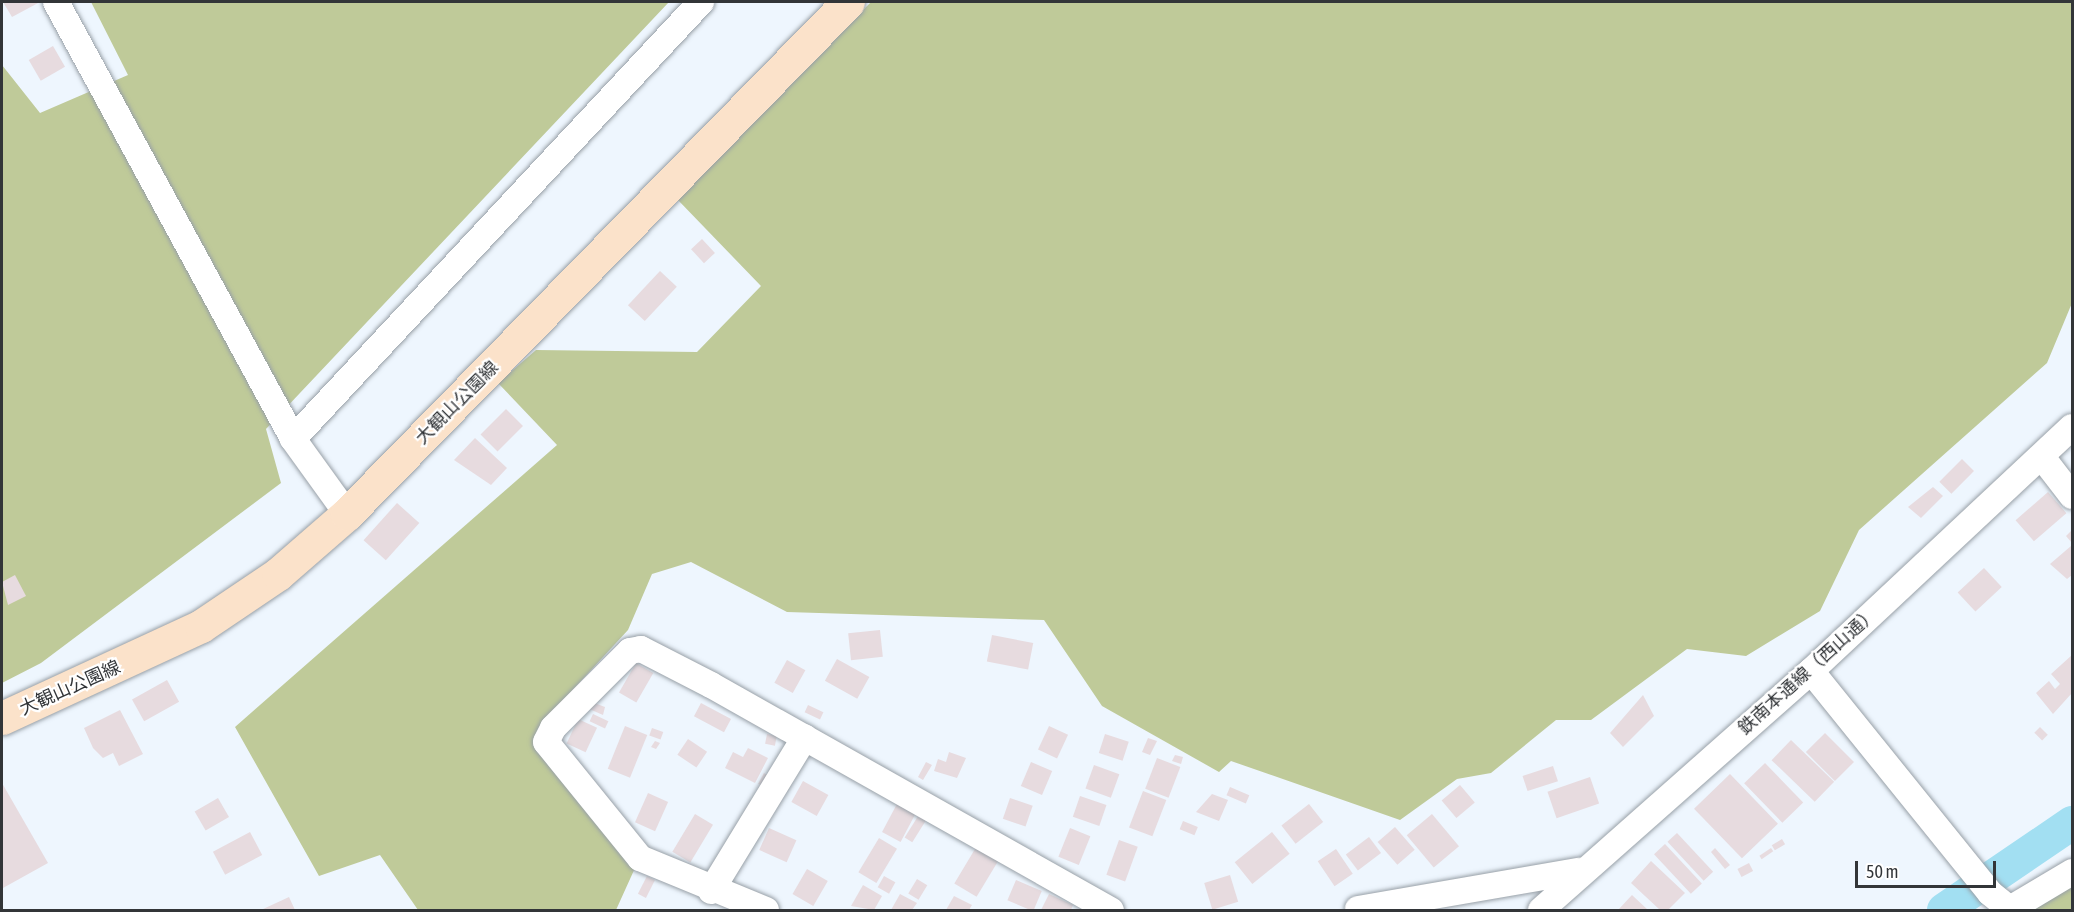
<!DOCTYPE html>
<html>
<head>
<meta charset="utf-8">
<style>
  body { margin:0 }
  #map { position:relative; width:2074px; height:912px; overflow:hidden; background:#eef6fe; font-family:"Asap Condensed","Noto Sans JP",sans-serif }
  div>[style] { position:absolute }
  .forest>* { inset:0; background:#bfca99 }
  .river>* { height:34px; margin:-17px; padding:0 17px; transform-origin:17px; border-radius:17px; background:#a2dff2 }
  .building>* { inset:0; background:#e7dbdf; transform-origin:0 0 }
  .roads { filter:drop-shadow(0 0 2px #98a0a7) drop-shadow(0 0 2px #98a0a7) }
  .minor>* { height:26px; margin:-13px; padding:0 13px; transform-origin:13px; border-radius:13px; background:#fff }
  .major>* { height:33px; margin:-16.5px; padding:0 16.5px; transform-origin:16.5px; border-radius:16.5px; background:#fbe2ca }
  span { translate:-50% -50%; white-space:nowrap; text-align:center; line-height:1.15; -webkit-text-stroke:4.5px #fff; paint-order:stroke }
  .street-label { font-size:18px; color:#323538 }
  .frame { position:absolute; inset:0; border:3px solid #323538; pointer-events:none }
  .scale { position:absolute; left:1855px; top:861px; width:141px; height:27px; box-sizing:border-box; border:3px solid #323538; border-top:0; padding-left:8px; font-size:18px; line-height:21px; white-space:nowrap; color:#323538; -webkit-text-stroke:4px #fff; paint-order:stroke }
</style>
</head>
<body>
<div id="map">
  <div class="forest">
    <div style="clip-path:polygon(91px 2px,669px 2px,266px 429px,281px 483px,41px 663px,2px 683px,2px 65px,40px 113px,128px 75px)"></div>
    <div style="clip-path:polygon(871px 2px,2072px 2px,2072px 303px,2047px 363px,1859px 530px,1820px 611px,1746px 656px,1687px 649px,1591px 720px,1556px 720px,1491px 773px,1457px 779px,1400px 820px,1231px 761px,1219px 772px,1102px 706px,1044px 620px,787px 612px,691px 562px,652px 574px,628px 630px,544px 721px,548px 765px,635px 868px,616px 910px,418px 910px,380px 855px,319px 876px,235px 727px,557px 445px,498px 383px,536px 350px,697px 352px,761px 286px,677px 199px)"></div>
    <div style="clip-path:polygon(2072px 882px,2072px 910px,2024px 910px)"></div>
  </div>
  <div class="river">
    <div style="left:1944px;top:910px;width:155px;rotate:-34.2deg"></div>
  </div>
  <div class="building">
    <div style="clip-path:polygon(3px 2px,40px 2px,12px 17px)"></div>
    <div style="left:53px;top:46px;width:24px;height:28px;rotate:60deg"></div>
    <div style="left:702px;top:239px;width:19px;height:15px;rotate:47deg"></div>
    <div style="left:660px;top:271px;width:23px;height:47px;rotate:43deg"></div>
    <div style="left:506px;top:409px;width:24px;height:36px;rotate:45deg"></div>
    <div style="clip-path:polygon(475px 438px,507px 468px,491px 485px,454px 460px)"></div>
    <div style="left:1962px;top:459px;width:17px;height:32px;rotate:45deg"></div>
    <div style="clip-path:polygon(1933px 487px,1943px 496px,1921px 518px,1908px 507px)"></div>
    <div style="left:2048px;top:492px;width:28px;height:43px;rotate:49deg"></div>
    <div style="left:397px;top:503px;width:30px;height:50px;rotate:42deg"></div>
    <div style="clip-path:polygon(2072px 530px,2072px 543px,2066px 536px)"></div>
    <div style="clip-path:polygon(2071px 546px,2072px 575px,2067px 579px,2050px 564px)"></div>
    <div style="left:1984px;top:568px;width:26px;height:36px;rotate:47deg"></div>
    <div style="clip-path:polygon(15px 575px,26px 596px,8px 605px,2px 582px)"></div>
    <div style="left:880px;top:630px;width:27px;height:32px;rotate:84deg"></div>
    <div style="left:992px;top:635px;width:42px;height:27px;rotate:11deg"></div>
    <div style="clip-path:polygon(2072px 655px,2072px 693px,2053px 714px,2036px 693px,2049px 681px,2055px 689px,2060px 684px,2051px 674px)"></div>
    <div style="left:837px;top:659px;width:37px;height:25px;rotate:29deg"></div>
    <div style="left:787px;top:660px;width:21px;height:26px;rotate:29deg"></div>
    <div style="left:636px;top:663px;width:20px;height:34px;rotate:30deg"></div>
    <div style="left:167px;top:680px;width:25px;height:40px;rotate:61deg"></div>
    <div style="clip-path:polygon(1643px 695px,1654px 716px,1623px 747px,1610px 733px)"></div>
    <div style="clip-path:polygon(589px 701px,605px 707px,603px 715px,587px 708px)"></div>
    <div style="left:701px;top:703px;width:34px;height:15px;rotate:28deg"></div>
    <div style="left:808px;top:705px;width:17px;height:8px;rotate:25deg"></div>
    <div style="clip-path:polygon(120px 710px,143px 754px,119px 766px,113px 753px,103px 758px,93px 748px,84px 728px)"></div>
    <div style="left:593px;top:714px;width:17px;height:8px;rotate:25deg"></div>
    <div style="left:578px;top:719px;width:21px;height:27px;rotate:25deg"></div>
    <div style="left:625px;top:726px;width:24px;height:46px;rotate:22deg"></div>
    <div style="left:1049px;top:726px;width:21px;height:26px;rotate:25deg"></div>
    <div style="left:2040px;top:727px;width:11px;height:8px;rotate:45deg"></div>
    <div style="left:652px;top:728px;width:12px;height:8px;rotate:20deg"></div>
    <div style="left:1825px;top:733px;width:41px;height:27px;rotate:45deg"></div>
    <div style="left:767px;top:734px;width:10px;height:10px;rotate:11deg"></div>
    <div style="left:1105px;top:734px;width:25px;height:20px;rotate:18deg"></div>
    <div style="clip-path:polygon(1148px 738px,1157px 741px,1150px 755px,1142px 752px)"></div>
    <div style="left:688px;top:739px;width:23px;height:19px;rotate:34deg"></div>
    <div style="left:1791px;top:740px;width:60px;height:28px;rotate:44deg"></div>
    <div style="clip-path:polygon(655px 741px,660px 743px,656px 749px,651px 747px)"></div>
    <div style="clip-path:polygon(748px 748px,768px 758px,755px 783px,725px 768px,733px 752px,743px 757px)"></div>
    <div style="clip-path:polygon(949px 752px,966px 758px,957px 778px,934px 771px,938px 759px,946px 762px)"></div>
    <div style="clip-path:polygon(1175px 755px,1183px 757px,1181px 764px,1172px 761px)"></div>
    <div style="left:1157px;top:758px;width:25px;height:33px;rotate:21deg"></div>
    <div style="clip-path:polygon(926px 762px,932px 765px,923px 780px,918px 777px)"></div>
    <div style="left:1031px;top:762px;width:23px;height:26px;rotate:23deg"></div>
    <div style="left:1765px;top:763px;width:55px;height:29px;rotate:46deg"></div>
    <div style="left:1094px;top:765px;width:27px;height:25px;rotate:20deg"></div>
    <div style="left:1553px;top:766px;width:16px;height:32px;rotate:72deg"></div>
    <div style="clip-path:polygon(764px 773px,769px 776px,764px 786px,758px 784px)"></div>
    <div style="left:1730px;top:774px;width:69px;height:50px;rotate:46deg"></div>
    <div style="left:1590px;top:777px;width:28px;height:45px;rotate:71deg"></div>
    <div style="left:803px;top:781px;width:29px;height:24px;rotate:29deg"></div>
    <div style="clip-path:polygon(2px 783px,48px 863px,3px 888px,2px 885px)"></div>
    <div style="left:1460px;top:785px;width:23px;height:24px;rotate:50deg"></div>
    <div style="left:1230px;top:787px;width:21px;height:9px;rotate:23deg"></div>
    <div style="left:1143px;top:791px;width:25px;height:39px;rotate:21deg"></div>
    <div style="left:648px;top:793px;width:22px;height:32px;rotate:24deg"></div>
    <div style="clip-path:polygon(1212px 794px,1228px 800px,1219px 821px,1196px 812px)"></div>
    <div style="left:1080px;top:796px;width:28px;height:22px;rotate:19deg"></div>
    <div style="left:218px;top:798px;width:22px;height:27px;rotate:60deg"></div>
    <div style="left:1010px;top:798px;width:24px;height:22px;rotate:19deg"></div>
    <div style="left:898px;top:802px;width:21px;height:34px;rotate:28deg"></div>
    <div style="left:1309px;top:804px;width:23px;height:35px;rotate:52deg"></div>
    <div style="left:920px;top:813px;width:9px;height:29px;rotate:32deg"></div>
    <div style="left:695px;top:814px;width:21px;height:44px;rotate:31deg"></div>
    <div style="left:1432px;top:814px;width:42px;height:33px;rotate:50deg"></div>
    <div style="left:1183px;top:821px;width:16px;height:9px;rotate:22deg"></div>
    <div style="left:1395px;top:827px;width:30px;height:23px;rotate:49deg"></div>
    <div style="left:769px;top:828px;width:30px;height:24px;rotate:24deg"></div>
    <div style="left:1070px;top:828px;width:22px;height:31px;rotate:22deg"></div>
    <div style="left:250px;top:832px;width:26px;height:42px;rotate:62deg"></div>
    <div style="left:1272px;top:832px;width:28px;height:48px;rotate:51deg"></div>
    <div style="left:1677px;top:833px;width:53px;height:13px;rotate:47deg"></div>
    <div style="left:1369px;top:837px;width:20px;height:29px;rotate:53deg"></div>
    <div style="left:879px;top:838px;width:21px;height:40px;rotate:31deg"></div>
    <div style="left:1782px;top:839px;width:6px;height:12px;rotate:59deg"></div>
    <div style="left:1119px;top:840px;width:20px;height:37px;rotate:20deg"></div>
    <div style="left:978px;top:844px;width:26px;height:46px;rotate:31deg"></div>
    <div style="left:1665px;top:844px;width:54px;height:15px;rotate:47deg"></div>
    <div style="clip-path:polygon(1715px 848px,1730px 865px,1725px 869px,1711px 852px)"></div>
    <div style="left:1771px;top:848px;width:4px;height:14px;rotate:56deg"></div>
    <div style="left:1336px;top:849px;width:30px;height:22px;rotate:56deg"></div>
    <div style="clip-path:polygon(1651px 861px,1685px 893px,1668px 910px,1660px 910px,1631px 883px)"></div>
    <div style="left:1749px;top:863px;width:9px;height:13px;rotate:63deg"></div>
    <div style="left:807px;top:869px;width:24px;height:29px;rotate:30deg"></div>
    <div style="left:1230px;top:875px;width:28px;height:27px;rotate:73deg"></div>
    <div style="left:647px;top:876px;width:9px;height:20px;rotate:27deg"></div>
    <div style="left:884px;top:876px;width:13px;height:13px;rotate:29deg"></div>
    <div style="left:917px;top:879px;width:12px;height:17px;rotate:31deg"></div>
    <div style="left:1016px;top:880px;width:28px;height:22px;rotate:23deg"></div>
    <div style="clip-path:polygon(863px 885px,882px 896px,874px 910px,851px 906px)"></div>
    <div style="clip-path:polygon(900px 894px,917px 903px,912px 910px,891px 910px)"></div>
    <div style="clip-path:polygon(1049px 894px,1073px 905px,1071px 910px,1041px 910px)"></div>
    <div style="clip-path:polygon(1632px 895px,1648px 910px,1618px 910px)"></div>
    <div style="clip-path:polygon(954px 896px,972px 905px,969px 910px,946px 910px)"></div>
    <div style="clip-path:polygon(289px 897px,295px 910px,261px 910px)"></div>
  </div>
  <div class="roads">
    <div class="minor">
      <div style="left:56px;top:2px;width:497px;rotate:61.5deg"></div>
      <div style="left:293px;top:439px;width:92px;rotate:54.2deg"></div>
      <div style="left:293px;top:439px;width:598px;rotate:-46.97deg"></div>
      <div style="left:2042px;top:457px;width:49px;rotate:52.4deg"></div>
      <div style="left:1811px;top:671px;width:285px;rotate:51.1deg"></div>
      <div style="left:1990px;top:893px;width:26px;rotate:39deg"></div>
      <div style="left:2010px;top:909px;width:72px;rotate:-30.8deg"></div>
      <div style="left:711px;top:891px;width:180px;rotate:-58.6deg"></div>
      <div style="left:1358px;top:909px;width:224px;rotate:-9.8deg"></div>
      <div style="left:766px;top:910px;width:136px;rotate:-157.6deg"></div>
      <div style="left:640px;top:858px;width:149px;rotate:-129deg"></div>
      <div style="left:546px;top:742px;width:16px;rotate:-63deg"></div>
      <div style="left:553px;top:728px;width:109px;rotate:-45deg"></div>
      <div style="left:630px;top:651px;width:11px;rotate:-10deg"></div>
      <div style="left:641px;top:649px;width:79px;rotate:27.2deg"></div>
      <div style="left:711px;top:685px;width:459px;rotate:29.4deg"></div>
      <div style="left:1541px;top:910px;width:361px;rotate:-41.5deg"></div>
      <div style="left:1811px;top:671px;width:357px;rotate:-43.1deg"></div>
    </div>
    <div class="major">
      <div style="left:2px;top:718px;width:219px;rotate:-24.8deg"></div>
      <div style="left:201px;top:626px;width:93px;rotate:-34deg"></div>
      <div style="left:278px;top:574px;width:91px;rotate:-41deg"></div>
      <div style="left:347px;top:514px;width:716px;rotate:-45.62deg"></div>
    </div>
  </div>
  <div class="street-label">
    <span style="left:457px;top:403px;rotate:-45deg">大観山公園線</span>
    <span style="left:1808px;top:671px;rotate:-42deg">鉄南本通線（西山通）</span>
    <span style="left:70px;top:688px;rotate:-24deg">大観山公園線</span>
  </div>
  <div class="frame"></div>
  <div class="scale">50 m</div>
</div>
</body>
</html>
